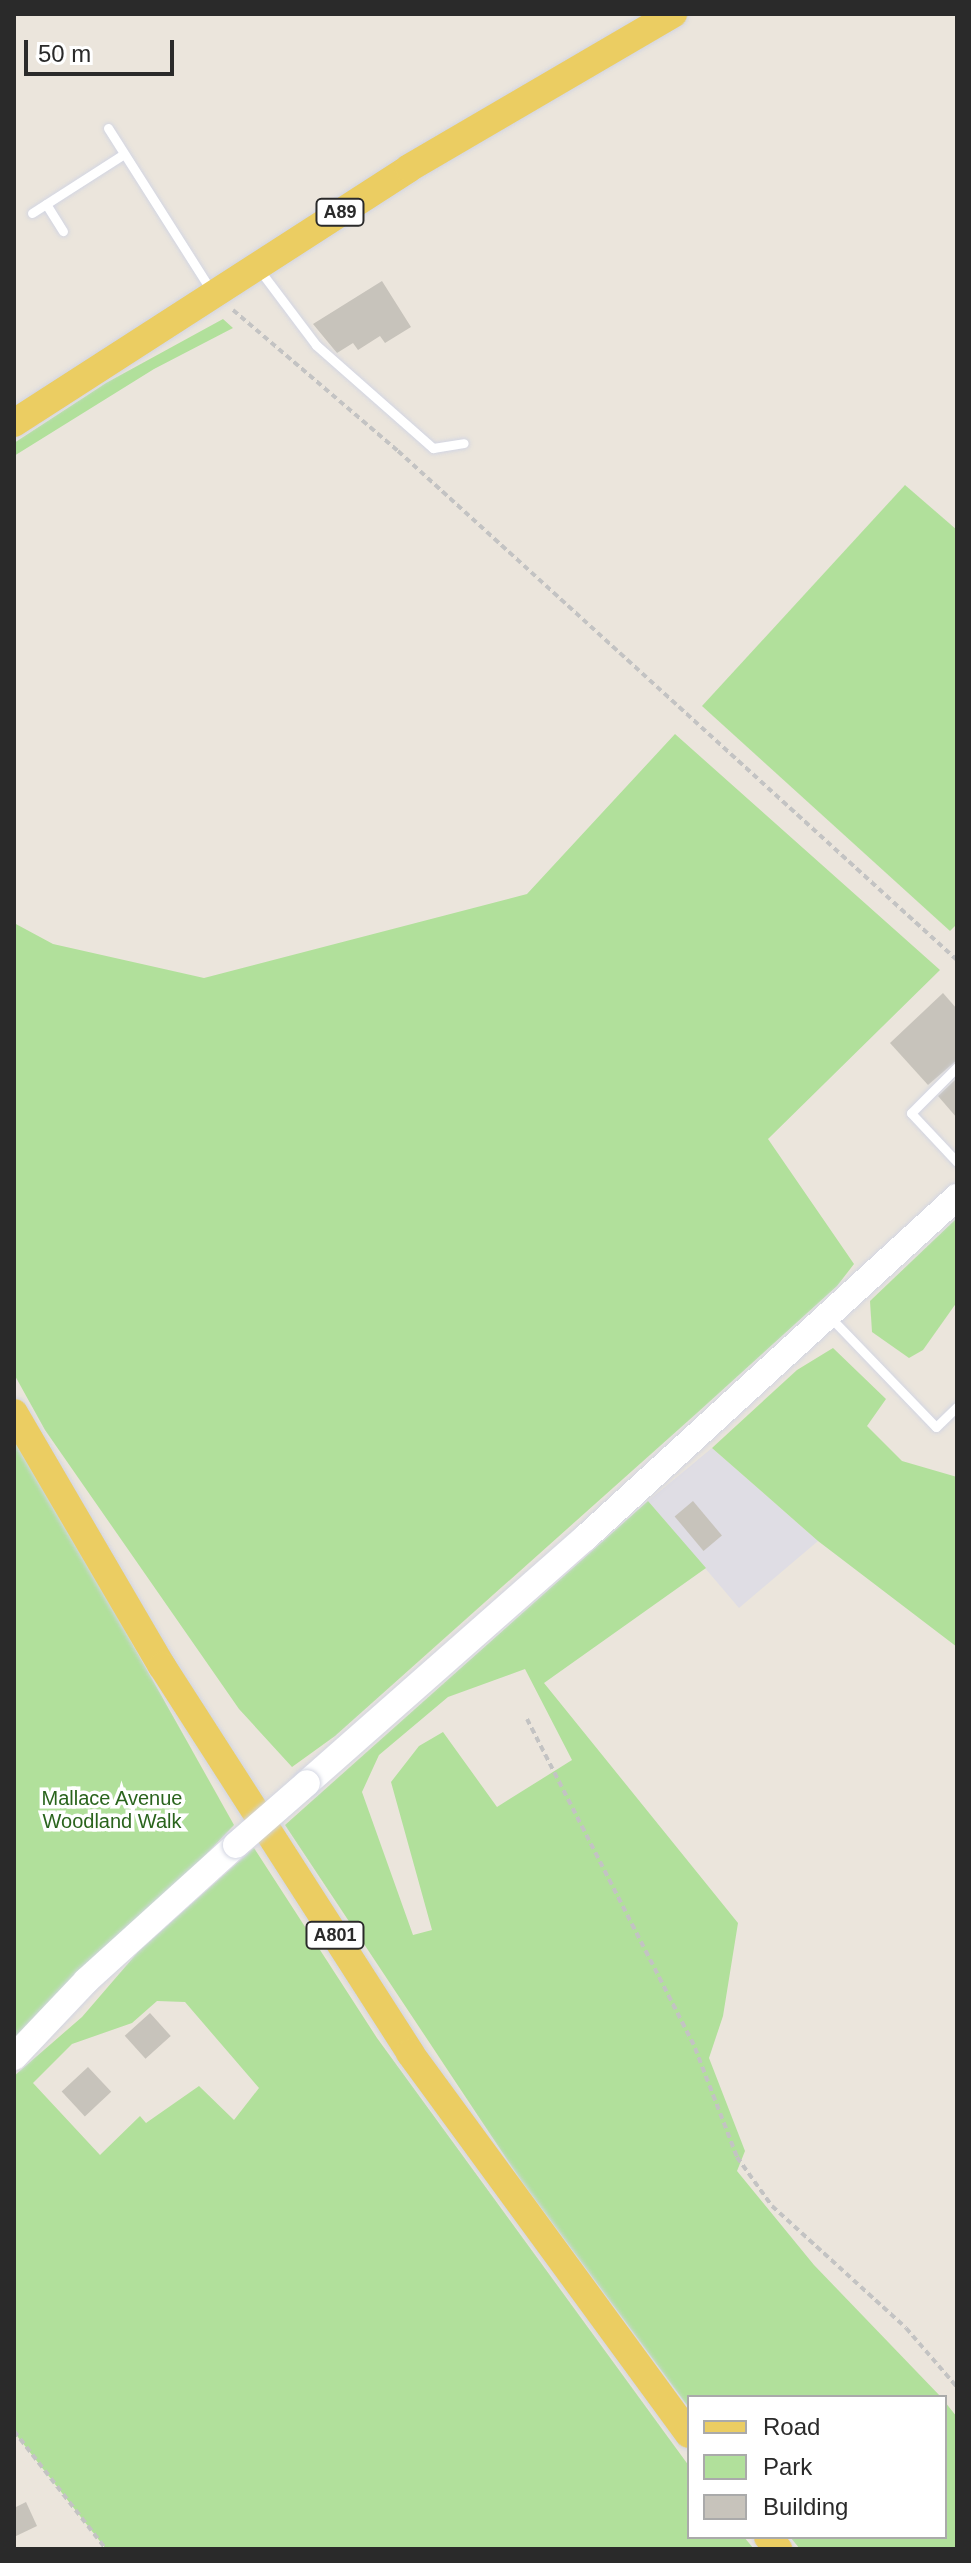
<!DOCTYPE html>
<html>
<head>
<meta charset="utf-8">
<style>
  body { margin:0 }
  #map { position:relative; width:971px; height:2563px; overflow:hidden; background:#ebe5dc; font-family:Helvetica,sans-serif }
  div>[style] { position:absolute }
  .industrial>* { inset:0; background:#dfdde4 }
  .green>* { inset:0; background:#b1e09b }
  .building>* { inset:0; background:#c7c3bb; transform-origin:0 0 }
  .path>* { height:4px; margin-top:-2px; transform-origin:0; background:repeating-linear-gradient(90deg,#c3c3c3 0 6px,transparent 0 10px) }
  .roads { filter:drop-shadow(0 0 2px #d2d5e2) drop-shadow(0 0 2px #d2d5e2) }
  .lane>* { height:9px; margin:-4.5px; padding:0 4.5px; transform-origin:4.5px; border-radius:4.5px; background:#fff }
  .secondary>* { height:26px; margin:-13px; padding:0 13px; transform-origin:13px; border-radius:13px; background:#fff }
  .primary>* { height:28px; margin:-14px; padding:0 14px; transform-origin:14px; border-radius:14px; background:#ebcd62 }
  .bridges { filter:drop-shadow(0 0 2px #d2d5e2) drop-shadow(0 0 2px #d2d5e2) }
  .secondary-bridge>* { height:26px; margin:-13px; padding:0 13px; transform-origin:13px; border-radius:13px; background:#fff }
  span { translate:-50% -50%; white-space:nowrap; text-align:center; line-height:1.15; -webkit-text-stroke:7px #fff; paint-order:stroke }
  .shield-label span { padding:2px 6px; background:#fff; border:2px solid; border-radius:6px; -webkit-text-stroke-width:0 }
  .shield-label { font-size:18px; color:#2a2a2a; font-weight:700 }
  .park-label { font-size:20px; color:#2a641d }
  .frame { position:absolute; inset:0; border:16px solid #2a2a2a; pointer-events:none }
  .legend { position:absolute; left:687px; top:2395px; width:260px; height:144px; box-sizing:border-box; background:#fff; border:2px solid #aaa; margin:0; padding:10px 14px; list-style:none; font-size:24px; color:#2a2a2a }
  .legend li { display:flex; align-items:center; gap:16px; height:40px }
  .legend b { width:40px; border:2px solid #aaa }
  .scale { position:absolute; left:24px; top:40px; width:150px; height:36px; box-sizing:border-box; border:4px solid #2a2a2a; border-top:0; padding-left:10px; font-size:24px; line-height:28px; white-space:nowrap; color:#2a2a2a; -webkit-text-stroke:6px #fff; paint-order:stroke }
</style>
</head>
<body>
<div id="map">
  <div class="industrial">
    <div style="clip-path:polygon(712px 1448px,818px 1541px,739px 1608px,648px 1501px)"></div>
  </div>
  <div class="green">
    <div style="clip-path:polygon(223px 319px,233px 328px,154px 369px,14px 456px,14px 443px,106px 383px)"></div>
    <div style="clip-path:polygon(905px 485px,957px 530px,957px 924px,950px 931px,702px 706px)"></div>
    <div style="clip-path:polygon(675px 734px,940px 970px,768px 1139px,854px 1264px,837px 1286px,697px 1413px,335px 1736px,292px 1767px,239px 1709px,45px 1430px,14px 1374px,14px 923px,53px 944px,204px 978px,527px 894px)"></div>
    <div style="clip-path:polygon(957px 1218px,957px 1302px,923px 1350px,909px 1358px,872px 1332px,870px 1301px)"></div>
    <div style="clip-path:polygon(833px 1348px,886px 1399px,867px 1426px,902px 1461px,957px 1477px,957px 1647px,818px 1541px,712px 1448px,797px 1370px)"></div>
    <div style="clip-path:polygon(14px 1433px,234px 1825px,14px 2056px)"></div>
    <div style="clip-path:polygon(evenodd,648px 1501px,706px 1568px,544px 1683px,738px 1923px,723px 2016px,709px 2058px,745px 2151px,737px 2171px,814px 2265px,941px 2397px,689px 2397px,689px 2408px,522px 2182px,285px 1825px,648px 1501px,525px 1669px,572px 1760px,497px 1807px,443px 1732px,419px 1746px,391px 1782px,432px 1930px,413px 1935px,362px 1792px,379px 1755px,448px 1697px,525px 1669px)"></div>
    <div style="clip-path:polygon(evenodd,254px 1848px,377px 2038px,689px 2466px,689px 2537px,744px 2537px,754px 2549px,106px 2549px,14px 2432px,14px 2076px,82px 2017px,138px 1952px,254px 1848px,157px 2001px,185px 2002px,259px 2088px,234px 2120px,199px 2086px,146px 2123px,140px 2116px,100px 2155px,33px 2083px,72px 2044px,132px 2023px,157px 2001px)"></div>
    <div style="clip-path:polygon(945px 2402px,957px 2417px,957px 2549px,800px 2549px,790px 2537px,945px 2537px)"></div>
  </div>
  <div class="building">
    <div style="clip-path:polygon(382px 281px,411px 327px,385px 343px,380px 336px,358px 350px,353px 343px,337px 353px,313px 324px)"></div>
    <div style="clip-path:polygon(943px 993px,957px 1009px,957px 1060px,928px 1085px,890px 1043px)"></div>
    <div style="clip-path:polygon(957px 1078px,957px 1118px,938px 1096px)"></div>
    <div style="left:693px;top:1501px;width:45px;height:24px;rotate:50deg"></div>
    <div style="left:150px;top:2013px;width:31px;height:34px;rotate:48deg"></div>
    <div style="left:88px;top:2067px;width:34px;height:36px;rotate:47deg"></div>
    <div style="clip-path:polygon(26px 2502px,37px 2526px,14px 2537px,14px 2508px)"></div>
  </div>
  <div class="path">
    <div style="left:233px;top:310px;width:217px;rotate:40.5deg"></div>
    <div style="left:398px;top:451px;width:756px;rotate:42.32deg"></div>
    <div style="left:527px;top:1719px;width:369px;rotate:62.9deg"></div>
    <div style="left:695px;top:2048px;width:117px;rotate:68.9deg"></div>
    <div style="left:737px;top:2157px;width:60px;rotate:54.5deg"></div>
    <div style="left:772px;top:2206px;width:181px;rotate:42.3deg"></div>
    <div style="left:906px;top:2328px;width:78px;rotate:49.2deg"></div>
    <div style="left:14px;top:2431px;width:150px;rotate:52.1deg"></div>
  </div>
  <div class="roads">
    <div class="lane">
      <div style="left:108px;top:128px;width:192px;rotate:57.6deg"></div>
      <div style="left:46px;top:204px;width:32px;rotate:58deg"></div>
      <div style="left:32px;top:213px;width:109px;rotate:-32.7deg"></div>
      <div style="left:258px;top:268px;width:96px;rotate:53deg"></div>
      <div style="left:316px;top:345px;width:156px;rotate:41.4deg"></div>
      <div style="left:433px;top:448px;width:31px;rotate:-9deg"></div>
      <div style="left:957px;top:1067px;width:65px;rotate:135deg"></div>
      <div style="left:911px;top:1113px;width:67px;rotate:46.8deg"></div>
      <div style="left:829px;top:1316px;width:154px;rotate:46.1deg"></div>
      <div style="left:936px;top:1427px;width:29px;rotate:-44deg"></div>
    </div>
    <div class="secondary">
      <div style="left:307px;top:1783px;width:371px;rotate:-41.4deg"></div>
      <div style="left:585px;top:1538px;width:505px;rotate:-42.51deg"></div>
      <div style="left:14px;top:2057px;width:105px;rotate:-46.5deg"></div>
      <div style="left:86px;top:1981px;width:202px;rotate:-42.2deg"></div>
    </div>
    <div class="primary">
      <div style="left:14px;top:423px;width:470px;rotate:-32.8deg"></div>
      <div style="left:409px;top:168px;width:306px;rotate:-30.3deg"></div>
      <div style="left:14px;top:1413px;width:293px;rotate:59.7deg"></div>
      <div style="left:162px;top:1666px;width:460px;rotate:57.3deg"></div>
      <div style="left:410px;top:2053px;width:472px;rotate:53.8deg"></div>
      <div style="left:768px;top:2537px;width:16px;rotate:50deg"></div>
    </div>
  </div>
  <div class="bridges">
    <div class="secondary-bridge">
      <div style="left:236px;top:1845px;width:94px;rotate:-41.1deg"></div>
    </div>
  </div>
  <div class="shield-label">
    <span style="left:340px;top:212px">A89</span>
    <span style="left:335px;top:1935px">A801</span>
  </div>
  <div class="park-label">
    <span style="left:112px;top:1810px">Mallace Avenue<br>Woodland Walk</span>
  </div>
  <div class="frame"></div>
  <ul class="legend">
  <li><b style="height:10px;background:#ebcd62"></b>Road</li>
  <li><b style="height:22px;background:#b1e09b"></b>Park</li>
  <li><b style="height:22px;background:#c7c3bb"></b>Building</li>
  </ul>
  <div class="scale">50 m</div>
</div>
</body>
</html>
